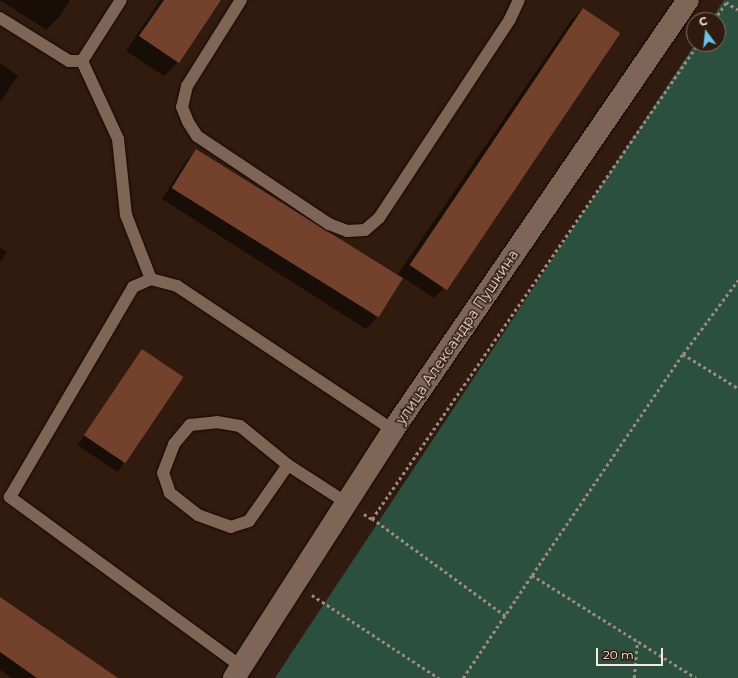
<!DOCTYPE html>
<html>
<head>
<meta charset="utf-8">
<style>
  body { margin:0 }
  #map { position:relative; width:738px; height:678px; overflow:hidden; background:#301b0e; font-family:Montserrat,sans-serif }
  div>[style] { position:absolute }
  .green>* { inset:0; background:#2b5040 }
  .shadow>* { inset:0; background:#0007; transform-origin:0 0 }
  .building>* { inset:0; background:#74412c; transform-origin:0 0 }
  .path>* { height:2.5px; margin-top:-1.25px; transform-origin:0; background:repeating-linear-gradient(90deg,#9c8a80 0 3px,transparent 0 6px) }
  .roads { filter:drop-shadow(0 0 1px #170500) drop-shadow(0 0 1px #170500) }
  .service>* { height:12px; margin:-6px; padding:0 6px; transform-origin:6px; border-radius:6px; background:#7f6557 }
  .minor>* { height:22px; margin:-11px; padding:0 11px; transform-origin:11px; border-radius:11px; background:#7f6557 }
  span { translate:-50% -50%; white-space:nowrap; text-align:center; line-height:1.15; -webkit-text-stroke:3px #301b0e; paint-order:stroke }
  .street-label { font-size:14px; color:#f7e7df }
  .north { position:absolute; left:686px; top:12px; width:40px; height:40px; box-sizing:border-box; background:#301b0e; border:1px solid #806d62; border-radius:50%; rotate:345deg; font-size:11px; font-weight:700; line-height:16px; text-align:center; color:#f7e7df }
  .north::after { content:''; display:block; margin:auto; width:14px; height:18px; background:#67c4ef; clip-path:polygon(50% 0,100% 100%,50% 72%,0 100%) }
  .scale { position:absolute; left:596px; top:648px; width:67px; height:18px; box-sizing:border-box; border:2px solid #f7e7df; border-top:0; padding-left:5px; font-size:12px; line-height:14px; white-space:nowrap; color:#f7e7df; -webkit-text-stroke:3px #301b0e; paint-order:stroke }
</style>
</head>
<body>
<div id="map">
  <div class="green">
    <div style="clip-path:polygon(724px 0,738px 0,738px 678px,275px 678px,695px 44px,718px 44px,718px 20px,711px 20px)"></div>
  </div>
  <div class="shadow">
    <div style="clip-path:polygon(0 0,70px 0,60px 16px,46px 30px)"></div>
    <div style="clip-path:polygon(160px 0,220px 0,178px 62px,164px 76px,126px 51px)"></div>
    <div style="clip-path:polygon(583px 9px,619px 34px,444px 288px,434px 298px,398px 274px,572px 19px)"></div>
    <div style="clip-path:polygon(0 63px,18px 76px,0 102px)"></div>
    <div style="clip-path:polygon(196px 150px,377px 318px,366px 329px,162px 199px,186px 161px)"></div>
    <div style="clip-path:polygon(0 247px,7px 252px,0 262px)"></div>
    <div style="left:142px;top:350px;width:48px;height:115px;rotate:34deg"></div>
    <div style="clip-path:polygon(0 598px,116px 678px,12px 678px,0 670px)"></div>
  </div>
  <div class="building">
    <div style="clip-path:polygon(164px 0,221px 0,179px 63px,139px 36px)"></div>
    <div style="left:583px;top:8px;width:45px;height:310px;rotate:34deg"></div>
    <div style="left:196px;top:149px;width:244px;height:46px;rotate:32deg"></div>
    <div style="left:142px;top:349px;width:50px;height:104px;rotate:34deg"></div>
    <div style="clip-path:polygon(0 597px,118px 678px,37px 678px,0 652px)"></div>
  </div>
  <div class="path">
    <div style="left:726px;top:2px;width:14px;rotate:34deg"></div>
    <div style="left:714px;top:20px;width:24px;rotate:-55deg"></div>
    <div style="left:683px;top:354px;width:65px;rotate:31.7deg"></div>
    <div style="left:364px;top:514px;width:9px;rotate:32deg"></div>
    <div style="left:532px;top:575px;width:268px;rotate:-55.7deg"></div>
    <div style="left:683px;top:354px;width:92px;rotate:-53.4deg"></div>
    <div style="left:312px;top:595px;width:152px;rotate:33.2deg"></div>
    <div style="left:505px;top:616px;width:165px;rotate:-143.9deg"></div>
    <div style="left:372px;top:519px;width:576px;rotate:-55.54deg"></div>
    <div style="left:463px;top:678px;width:124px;rotate:-56.2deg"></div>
    <div style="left:532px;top:575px;width:194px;rotate:32.1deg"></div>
    <div style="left:634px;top:678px;width:37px;rotate:-85deg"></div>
  </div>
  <div class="roads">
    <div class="service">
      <div style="left:241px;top:0;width:102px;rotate:122.1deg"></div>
      <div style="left:187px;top:86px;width:22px;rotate:103deg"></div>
      <div style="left:182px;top:107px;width:16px;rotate:68deg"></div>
      <div style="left:188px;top:122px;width:17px;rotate:57deg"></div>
      <div style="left:197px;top:136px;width:159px;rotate:33.7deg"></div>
      <div style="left:329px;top:224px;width:19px;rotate:21deg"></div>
      <div style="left:347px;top:231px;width:18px;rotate:-3deg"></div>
      <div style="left:365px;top:230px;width:18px;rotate:-41deg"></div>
      <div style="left:379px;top:218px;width:238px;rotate:-56.6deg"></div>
      <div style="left:510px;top:19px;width:21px;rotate:-65deg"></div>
      <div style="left:0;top:18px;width:81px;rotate:31.9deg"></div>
      <div style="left:69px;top:61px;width:13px"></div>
      <div style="left:82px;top:61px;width:72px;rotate:-57.4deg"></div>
      <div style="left:82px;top:61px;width:86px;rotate:65.2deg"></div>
      <div style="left:118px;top:139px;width:76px;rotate:84deg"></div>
      <div style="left:126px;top:215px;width:69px;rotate:68.7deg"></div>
      <div style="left:288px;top:465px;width:68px;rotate:124.9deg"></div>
      <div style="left:249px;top:521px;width:19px;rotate:162deg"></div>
      <div style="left:231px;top:527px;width:35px;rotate:-160deg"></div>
      <div style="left:198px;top:515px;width:36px;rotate:-142deg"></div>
      <div style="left:170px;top:493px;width:21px;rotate:-109deg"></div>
      <div style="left:163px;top:473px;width:31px;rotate:-69deg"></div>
      <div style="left:174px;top:444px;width:25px;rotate:-50deg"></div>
      <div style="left:190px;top:425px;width:27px;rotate:-6deg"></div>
      <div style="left:217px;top:422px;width:23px;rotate:10deg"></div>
      <div style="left:240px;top:426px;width:62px;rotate:39.1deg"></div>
      <div style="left:288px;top:465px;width:70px;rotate:32.8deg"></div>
      <div style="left:242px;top:667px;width:288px;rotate:-143.8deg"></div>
      <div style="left:10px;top:497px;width:243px;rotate:-59.6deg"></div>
      <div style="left:133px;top:287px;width:20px;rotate:-24deg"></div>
      <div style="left:151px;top:279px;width:27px;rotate:15deg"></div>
      <div style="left:177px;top:286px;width:260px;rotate:33.7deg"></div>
    </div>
    <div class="minor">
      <div style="left:234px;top:678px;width:295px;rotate:-57.3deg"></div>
      <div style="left:393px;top:430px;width:521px;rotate:-55.55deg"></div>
    </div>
  </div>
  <div class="street-label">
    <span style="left:457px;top:337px;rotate:-56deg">улица Александра Пушкина</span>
  </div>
  <div class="north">С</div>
  <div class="scale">20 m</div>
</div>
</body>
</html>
